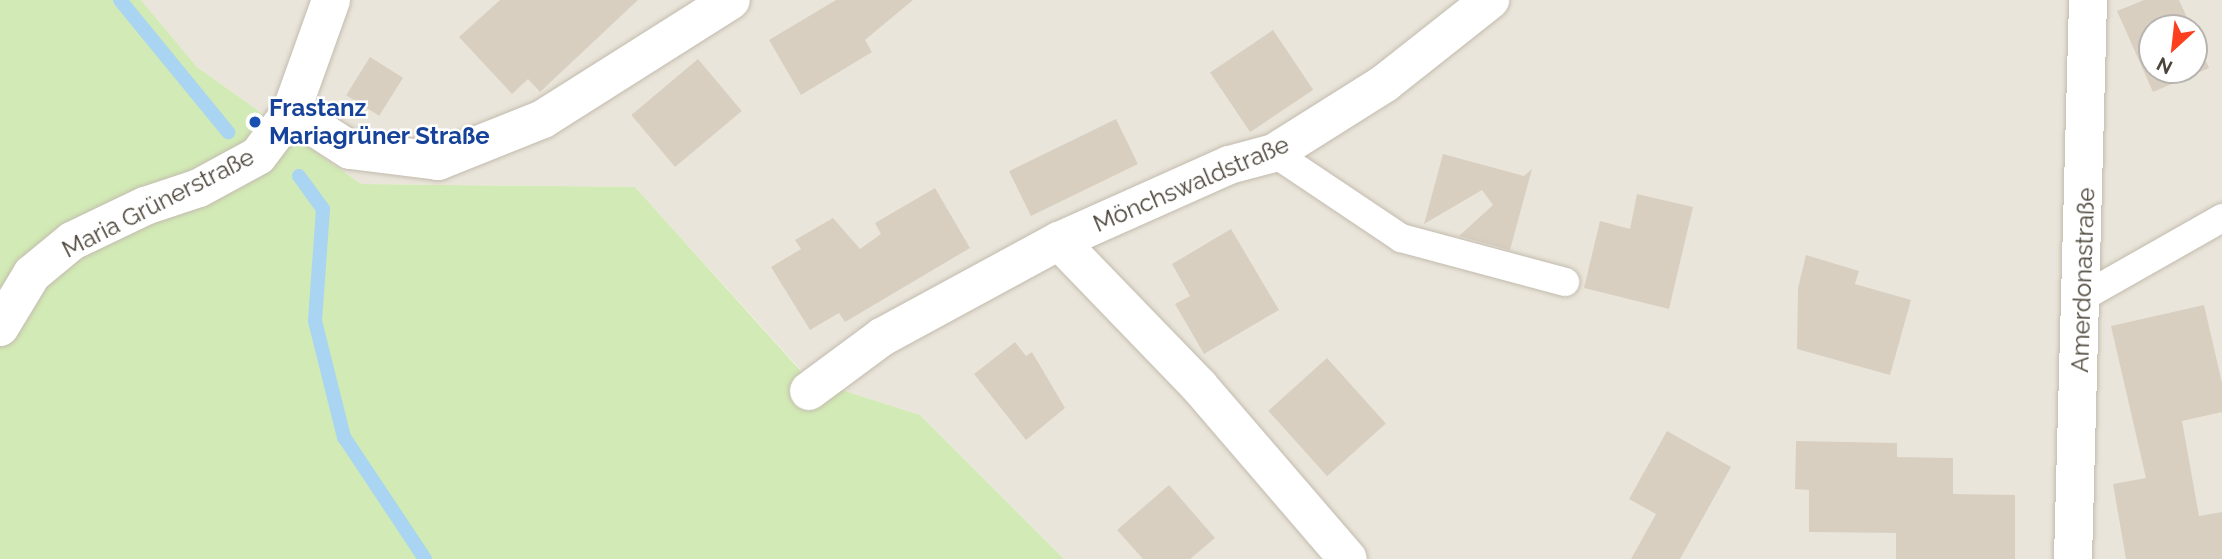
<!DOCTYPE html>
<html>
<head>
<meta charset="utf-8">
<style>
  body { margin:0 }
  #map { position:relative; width:2222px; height:559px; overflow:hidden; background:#f6f3ec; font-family:Raleway,sans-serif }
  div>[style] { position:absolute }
  .residential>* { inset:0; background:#eae5da }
  .green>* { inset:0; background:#d2eab5 }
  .stream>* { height:14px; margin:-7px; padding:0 7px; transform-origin:7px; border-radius:7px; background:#a9d4f2 }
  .building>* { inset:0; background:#d8cfc1; transform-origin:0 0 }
  .roads { filter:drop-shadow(0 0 2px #c2bbae) drop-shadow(0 0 2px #c2bbae) }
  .service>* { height:28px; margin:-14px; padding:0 14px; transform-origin:14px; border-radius:14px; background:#fff }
  .minor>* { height:38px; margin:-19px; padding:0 19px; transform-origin:19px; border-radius:19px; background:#fff }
  .dots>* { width:19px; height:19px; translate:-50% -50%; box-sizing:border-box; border:4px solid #fff; border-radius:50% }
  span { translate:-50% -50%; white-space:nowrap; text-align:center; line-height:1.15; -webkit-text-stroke:5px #fff; paint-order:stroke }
  .transit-label { font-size:24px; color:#164399; font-weight:700 }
  .left { translate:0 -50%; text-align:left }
  .street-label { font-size:24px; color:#4b4439 }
  .north { position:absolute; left:2138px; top:14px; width:70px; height:70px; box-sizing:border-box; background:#fff; border:2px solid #b7b4b0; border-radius:50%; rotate:207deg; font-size:19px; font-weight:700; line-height:28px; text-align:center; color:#4b4439 }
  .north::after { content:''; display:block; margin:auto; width:24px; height:32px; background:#fc3f1d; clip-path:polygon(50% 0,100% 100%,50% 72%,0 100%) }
</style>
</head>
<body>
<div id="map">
  <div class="residential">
    <div style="clip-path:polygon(evenodd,141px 0,2222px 0,2222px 559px,1064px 559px,920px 415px,809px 379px,635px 187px,361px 184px,197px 67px,141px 0,2152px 28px,2194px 28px,2194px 70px,2152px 70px,2152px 28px)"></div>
  </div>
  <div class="green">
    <div style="clip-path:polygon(0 0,141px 0,197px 67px,361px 184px,635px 187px,808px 379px,920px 415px,1064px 559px,0 559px)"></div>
  </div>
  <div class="stream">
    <div style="left:120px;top:0;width:171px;rotate:50.7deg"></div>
    <div style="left:299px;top:176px;width:41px;rotate:54deg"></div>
    <div style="left:323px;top:209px;width:112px;rotate:94.1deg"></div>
    <div style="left:315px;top:321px;width:120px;rotate:76deg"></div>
    <div style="left:344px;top:437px;width:146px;rotate:56.4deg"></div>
  </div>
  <div class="building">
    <div style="clip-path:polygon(500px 0,638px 0,540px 92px,528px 79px,512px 94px,459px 37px)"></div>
    <div style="clip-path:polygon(836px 0,913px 0,865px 40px,872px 52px,801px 95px,769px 40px)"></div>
    <div style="clip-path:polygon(2144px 0,2179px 0,2192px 28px,2152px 28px,2152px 70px,2194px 70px,2194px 33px,2209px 68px,2153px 92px,2117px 11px)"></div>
    <div style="left:1273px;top:30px;width:72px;height:76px;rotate:56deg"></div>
    <div style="left:370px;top:57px;width:39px;height:45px;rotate:32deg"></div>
    <div style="left:698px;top:59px;width:68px;height:87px;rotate:50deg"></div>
    <div style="left:1116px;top:119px;width:50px;height:119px;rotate:64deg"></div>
    <div style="clip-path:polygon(1443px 154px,1524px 176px,1532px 169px,1510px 250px,1459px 236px,1493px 205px,1482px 190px,1424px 224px)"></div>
    <div style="clip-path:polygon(935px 188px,970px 248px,845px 322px,839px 313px,810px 330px,771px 267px,801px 249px,795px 240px,833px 218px,860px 249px,881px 234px,875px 223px)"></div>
    <div style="clip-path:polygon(1637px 194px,1693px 207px,1669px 309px,1584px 288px,1600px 221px,1630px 229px)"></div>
    <div style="clip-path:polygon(1231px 229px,1279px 310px,1204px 354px,1175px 304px,1190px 296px,1172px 264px)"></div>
    <div style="clip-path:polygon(1806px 255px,1859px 271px,1855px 284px,1911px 300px,1890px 375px,1797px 349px,1798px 288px)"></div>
    <div style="clip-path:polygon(2204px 305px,2222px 383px,2222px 412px,2182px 421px,2199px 516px,2222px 512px,2222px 559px,2126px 559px,2113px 484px,2146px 478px,2111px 326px)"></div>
    <div style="clip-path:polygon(1015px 342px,1026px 356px,1032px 352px,1065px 408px,1026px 440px,974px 374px)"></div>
    <div style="left:1327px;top:358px;width:88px;height:79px;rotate:48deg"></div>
    <div style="clip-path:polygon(1667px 431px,1731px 467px,1680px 559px,1631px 559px,1656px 514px,1629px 499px)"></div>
    <div style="clip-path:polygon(1796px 441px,1897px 443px,1897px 457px,1953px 458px,1953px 494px,2015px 495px,2015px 559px,1896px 559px,1896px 533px,1809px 532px,1809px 490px,1795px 489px)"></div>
    <div style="clip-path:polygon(1169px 485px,1215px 538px,1190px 559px,1143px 559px,1117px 530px)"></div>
  </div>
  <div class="roads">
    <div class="service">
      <div style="left:1274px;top:153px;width:153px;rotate:33.8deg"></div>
      <div style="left:1401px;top:238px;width:170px;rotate:15deg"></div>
      <div style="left:2083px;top:297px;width:160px;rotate:-29.6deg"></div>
    </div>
    <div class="minor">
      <div style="left:291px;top:112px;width:70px;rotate:32.8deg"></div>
      <div style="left:350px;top:150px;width:89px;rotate:7.1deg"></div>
      <div style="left:438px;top:161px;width:113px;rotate:-21.8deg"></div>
      <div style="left:543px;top:119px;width:222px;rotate:-32.3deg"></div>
      <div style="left:1059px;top:241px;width:202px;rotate:46deg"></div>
      <div style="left:1199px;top:386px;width:228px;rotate:49.3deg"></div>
      <div style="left:0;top:327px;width:62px;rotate:-58.9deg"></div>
      <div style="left:32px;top:274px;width:52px;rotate:-39.5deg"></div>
      <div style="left:72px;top:241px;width:81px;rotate:-25.6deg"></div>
      <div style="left:145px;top:206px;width:57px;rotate:-18.4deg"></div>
      <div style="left:199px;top:188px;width:67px;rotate:-28.5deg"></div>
      <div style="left:258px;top:156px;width:55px;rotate:-53.1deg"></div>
      <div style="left:291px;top:112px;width:119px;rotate:-70.3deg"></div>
      <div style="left:809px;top:391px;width:91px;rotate:-36.5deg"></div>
      <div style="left:882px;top:337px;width:201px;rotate:-28.5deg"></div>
      <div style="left:1059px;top:241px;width:186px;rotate:-24.1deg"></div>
      <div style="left:1229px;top:165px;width:47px;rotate:-14.9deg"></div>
      <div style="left:1274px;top:153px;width:131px;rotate:-32.2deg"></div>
      <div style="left:1385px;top:83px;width:134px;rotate:-38.3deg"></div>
      <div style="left:2073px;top:559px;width:559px;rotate:-88.46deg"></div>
    </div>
  </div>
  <div class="dots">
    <div style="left:255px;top:122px;background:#1a4fb4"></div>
  </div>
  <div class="transit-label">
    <span class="left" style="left:269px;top:122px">Frastanz<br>Mariagrüner Straße</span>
  </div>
  <div class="street-label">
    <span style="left:1191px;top:184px;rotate:-23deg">Mönchswaldstraße</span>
    <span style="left:158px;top:203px;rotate:-27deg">Maria Grünerstraße</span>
    <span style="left:2083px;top:280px;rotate:-88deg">Amerdonastraße</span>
  </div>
  <div class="north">N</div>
</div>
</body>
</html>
